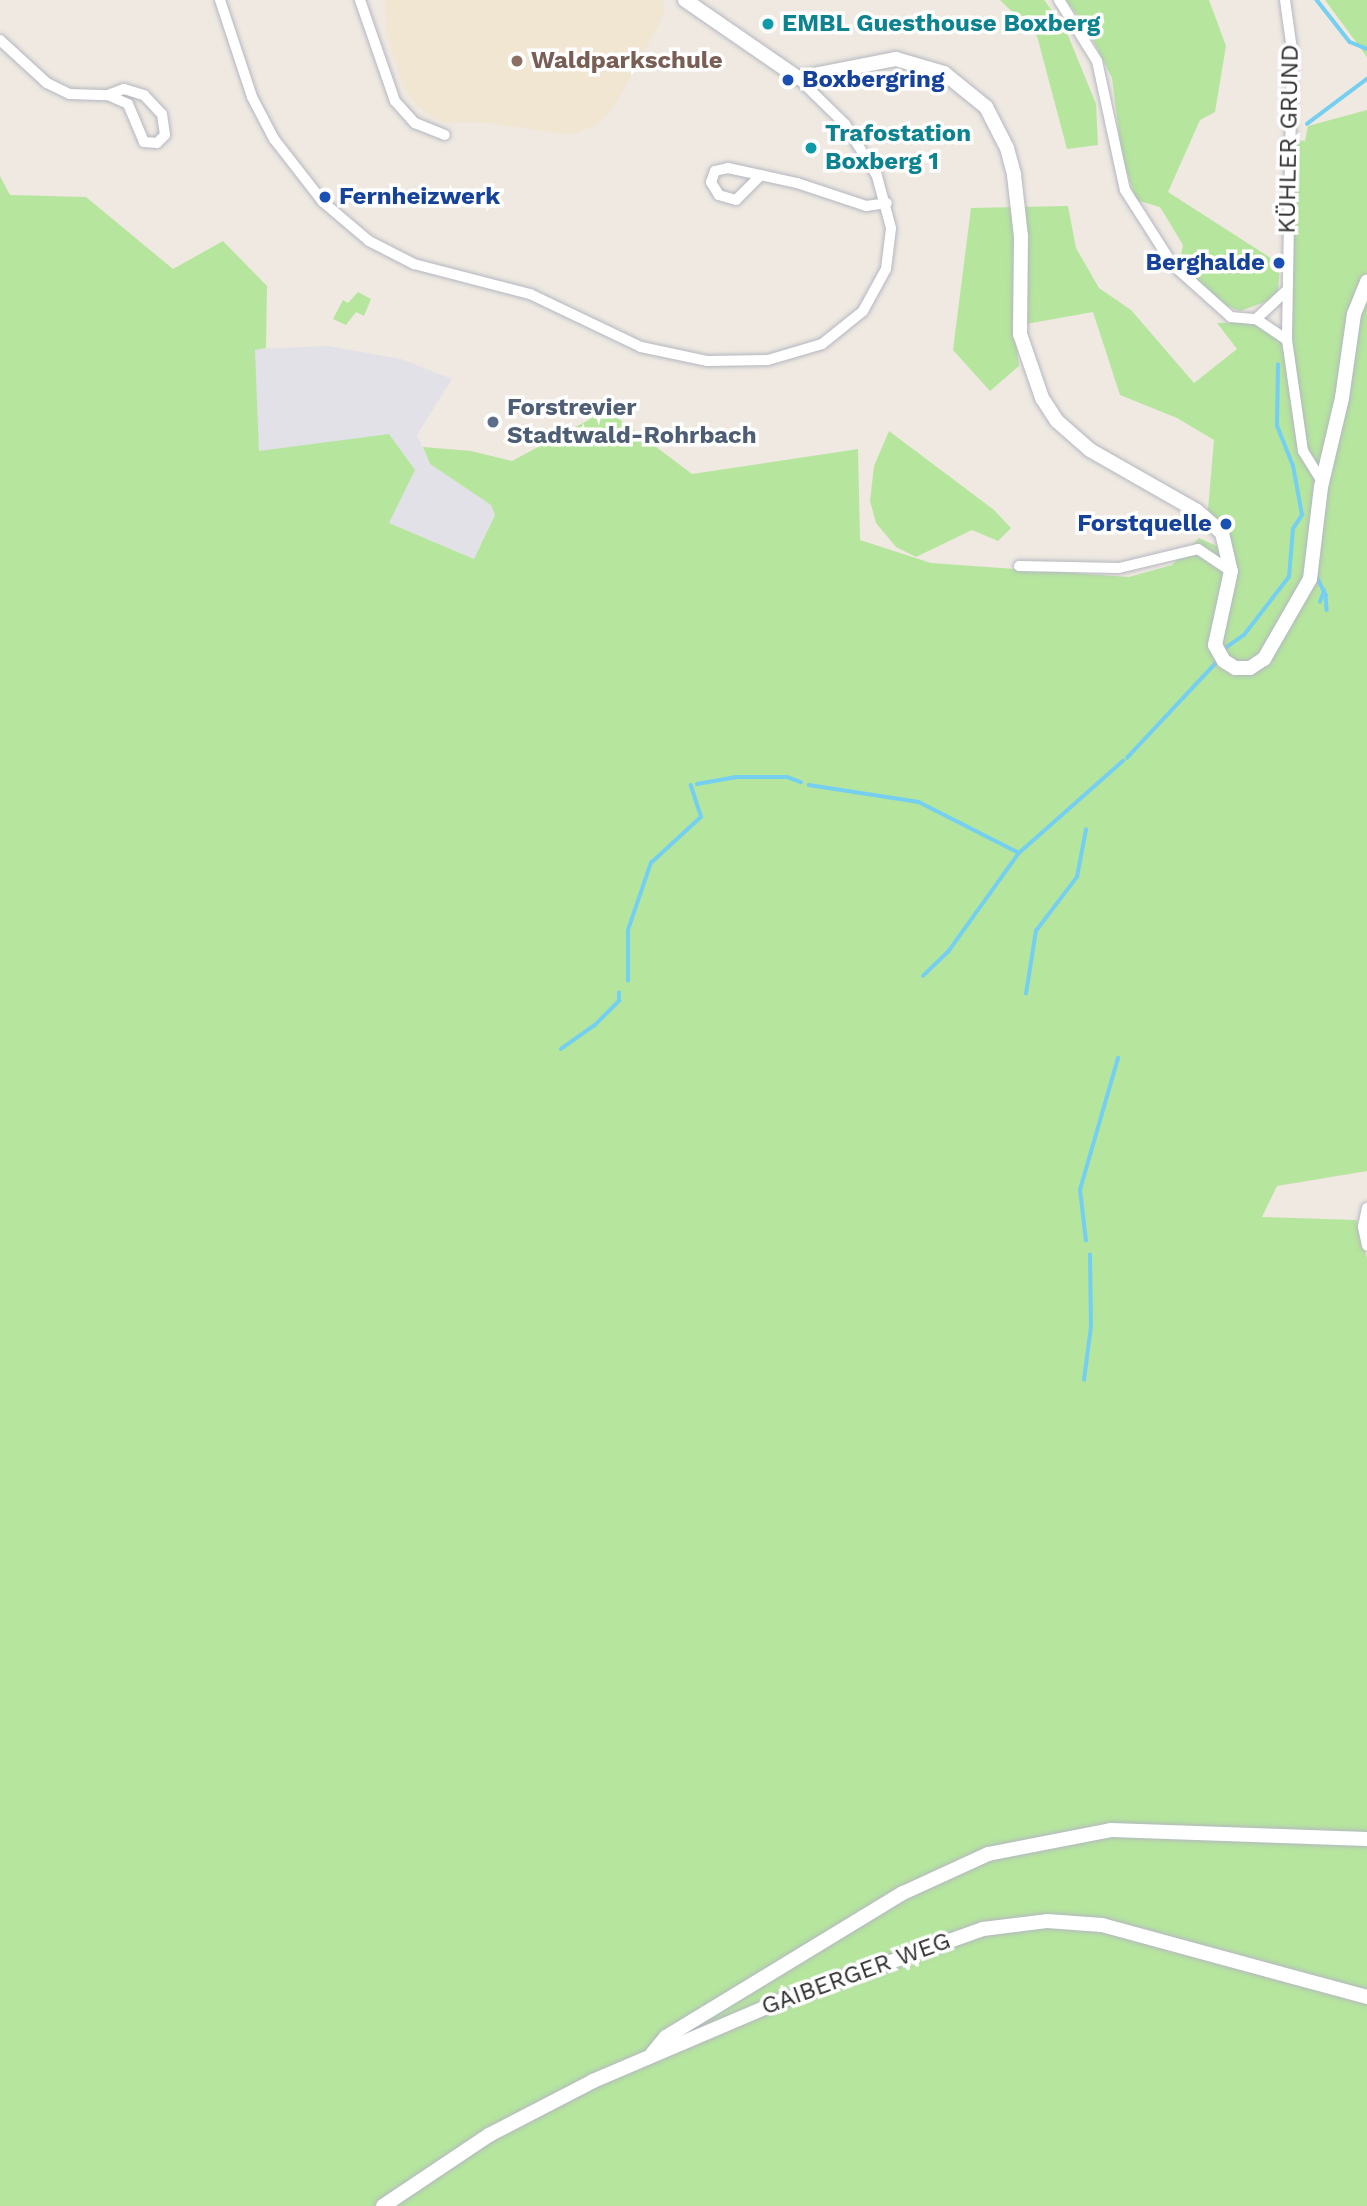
<!DOCTYPE html>
<html>
<head>
<meta charset="utf-8">
<style>
  body { margin:0 }
  #map { position:relative; width:1367px; height:2206px; overflow:hidden; background:#efe9e1; font-family:"Work Sans",sans-serif }
  div>[style] { position:absolute }
  .industrial>* { inset:0; background:#e3e1e8 }
  .education>* { inset:0; background:#f0e6d1 }
  .green>* { inset:0; background:#b6e59e }
  .stream>* { height:3.5px; margin:-1.75px; padding:0 1.75px; transform-origin:1.75px; border-radius:1.75px; background:#75cff0 }
  .roads { filter:drop-shadow(0 0 2px #b4b7c1) drop-shadow(0 0 2px #b4b7c1) }
  .street>* { height:10px; margin:-5px; padding:0 5px; transform-origin:5px; border-radius:5px; background:#fff }
  .secondary>* { height:14px; margin:-7px; padding:0 7px; transform-origin:7px; border-radius:7px; background:#fff }
  .dots>* { width:19px; height:19px; translate:-50% -50%; box-sizing:border-box; border:4px solid #fff; border-radius:50% }
  span { translate:-50% -50%; white-space:nowrap; text-align:center; line-height:1.15; -webkit-text-stroke:7px #fff; paint-order:stroke }
  .culture-label { font-size:24px; color:#0d838f; font-weight:700 }
  .left { translate:0 -50%; text-align:left }
  .education-label { font-size:24px; color:#785e54; font-weight:700 }
  .transit-label { font-size:24px; color:#164399; font-weight:700 }
  .right { translate:-100% -50%; text-align:right }
  .street-label { font-size:24px; color:#2e2e2e }
  .service-label { font-size:24px; color:#4e5e75; font-weight:700 }
</style>
</head>
<body>
<div id="map">
  <div class="industrial">
    <div style="clip-path:polygon(328px 346px,401px 359px,452px 379px,417px 435px,430px 464px,491px 505px,495px 515px,474px 559px,389px 523px,290px 449px,259px 451px,254px 349px)"></div>
  </div>
  <div class="education">
    <div style="clip-path:polygon(385px 0,663px 0,665px 13px,616px 104px,599px 124px,571px 135px,489px 123px,441px 122px,417px 106px,404px 88px,386px 33px)"></div>
  </div>
  <div class="green">
    <div style="clip-path:polygon(1000px 0,1044px 0,1065px 28px,1096px 104px,1098px 145px,1067px 149px,1037px 36px)"></div>
    <div style="clip-path:polygon(1066px 0,1209px 0,1226px 46px,1215px 112px,1200px 120px,1168px 192px,1280px 264px,1278px 291px,1268px 301px,1240px 311px,1224px 305px,1179px 265px,1183px 245px,1160px 207px,1136px 200px,1122px 157px,1112px 78px,1088px 30px)"></div>
    <div style="clip-path:polygon(1325px 0,1367px 0,1367px 57px)"></div>
    <div style="clip-path:polygon(1367px 110px,1367px 1171px,1277px 1186px,1262px 1217px,1356px 1220px,1367px 1258px,1367px 2206px,0 2206px,0 176px,10px 195px,86px 197px,173px 269px,223px 241px,267px 286px,266px 348px,255px 350px,259px 451px,389px 434px,415px 470px,389px 523px,474px 559px,495px 515px,491px 505px,430px 464px,423px 447px,471px 451px,512px 461px,607px 410px,692px 474px,858px 449px,860px 540px,931px 563px,1129px 577px,1172px 565px,1199px 538px,1221px 548px,1208px 510px,1214px 440px,1177px 418px,1120px 395px,1093px 312px,1014px 326px,1019px 366px,990px 391px,953px 350px,971px 208px,1068px 206px,1076px 248px,1099px 288px,1131px 310px,1194px 383px,1237px 349px,1217px 323px,1256px 322px,1284px 341px,1296px 140px,1305px 141px,1308px 126px)"></div>
    <div style="clip-path:polygon(358px 292px,371px 299px,364px 316px,356px 312px,346px 325px,333px 319px,343px 300px,348px 303px)"></div>
    <div style="clip-path:polygon(889px 431px,994px 510px,1011px 528px,998px 541px,972px 530px,916px 557px,896px 547px,876px 523px,870px 501px,874px 466px)"></div>
  </div>
  <div class="stream">
    <div style="left:1317px;top:0;width:53px;rotate:51.8deg"></div>
    <div style="left:1350px;top:42px;width:18px;rotate:22deg"></div>
    <div style="left:1307px;top:124px;width:75px;rotate:-36.9deg"></div>
    <div style="left:1317px;top:577px;width:20px;rotate:63deg"></div>
    <div style="left:1326px;top:595px;width:15px;rotate:86deg"></div>
    <div style="left:1320px;top:602px;width:12px;rotate:-70deg"></div>
    <div style="left:1224px;top:649px;width:24px;rotate:-35deg"></div>
    <div style="left:1244px;top:635px;width:73px;rotate:-52.2deg"></div>
    <div style="left:1289px;top:577px;width:48px;rotate:-85.2deg"></div>
    <div style="left:1293px;top:529px;width:17px;rotate:-57deg"></div>
    <div style="left:1302px;top:515px;width:50px;rotate:-100.4deg"></div>
    <div style="left:1293px;top:466px;width:43px;rotate:-111.8deg"></div>
    <div style="left:1277px;top:426px;width:61px;rotate:-89.1deg"></div>
    <div style="left:1127px;top:758px;width:130px;rotate:-46.9deg"></div>
    <div style="left:697px;top:784px;width:40px;rotate:-10deg"></div>
    <div style="left:736px;top:777px;width:51px"></div>
    <div style="left:787px;top:777px;width:15px;rotate:20deg"></div>
    <div style="left:809px;top:785px;width:111px;rotate:8.8deg"></div>
    <div style="left:919px;top:802px;width:112px;rotate:27deg"></div>
    <div style="left:923px;top:976px;width:35px;rotate:-44deg"></div>
    <div style="left:948px;top:952px;width:122px;rotate:-54.4deg"></div>
    <div style="left:1019px;top:853px;width:139px;rotate:-41.5deg"></div>
    <div style="left:628px;top:981px;width:51px;rotate:-90deg"></div>
    <div style="left:628px;top:930px;width:71px;rotate:-71.1deg"></div>
    <div style="left:651px;top:863px;width:68px;rotate:-42.6deg"></div>
    <div style="left:701px;top:817px;width:33px;rotate:-108deg"></div>
    <div style="left:1026px;top:994px;width:64px;rotate:-81deg"></div>
    <div style="left:1036px;top:931px;width:68px;rotate:-52.8deg"></div>
    <div style="left:1077px;top:877px;width:48px;rotate:-79.2deg"></div>
    <div style="left:561px;top:1049px;width:42px;rotate:-35.2deg"></div>
    <div style="left:595px;top:1025px;width:34px;rotate:-45deg"></div>
    <div style="left:619px;top:1001px;width:8px;rotate:-90deg"></div>
    <div style="left:1086px;top:1241px;width:51px;rotate:-96.7deg"></div>
    <div style="left:1080px;top:1190px;width:137px;rotate:-73.9deg"></div>
    <div style="left:1084px;top:1380px;width:53px;rotate:-82.5deg"></div>
    <div style="left:1091px;top:1327px;width:72px;rotate:-90.8deg"></div>
  </div>
  <div class="roads">
    <div class="street">
      <div style="left:220px;top:0;width:102px;rotate:71.7deg"></div>
      <div style="left:252px;top:97px;width:47px;rotate:62.4deg"></div>
      <div style="left:274px;top:139px;width:80px;rotate:52.1deg"></div>
      <div style="left:323px;top:202px;width:60px;rotate:40.3deg"></div>
      <div style="left:369px;top:241px;width:51px;rotate:27.1deg"></div>
      <div style="left:414px;top:264px;width:120px;rotate:14.5deg"></div>
      <div style="left:530px;top:294px;width:123px;rotate:25.5deg"></div>
      <div style="left:641px;top:347px;width:67px;rotate:12deg"></div>
      <div style="left:707px;top:361px;width:61px;rotate:-0.9deg"></div>
      <div style="left:768px;top:360px;width:56px;rotate:-16.5deg"></div>
      <div style="left:822px;top:344px;width:53px;rotate:-38.8deg"></div>
      <div style="left:863px;top:311px;width:48px;rotate:-61.3deg"></div>
      <div style="left:886px;top:269px;width:41px;rotate:-83deg"></div>
      <div style="left:891px;top:228px;width:54px;rotate:-105.1deg"></div>
      <div style="left:877px;top:176px;width:61px;rotate:-121.6deg"></div>
      <div style="left:845px;top:124px;width:66px;rotate:-135.6deg"></div>
      <div style="left:360px;top:0;width:107px;rotate:70.9deg"></div>
      <div style="left:395px;top:101px;width:30px;rotate:48deg"></div>
      <div style="left:415px;top:123px;width:32px;rotate:22deg"></div>
      <div style="left:1059px;top:0;width:72px;rotate:58.1deg"></div>
      <div style="left:1097px;top:61px;width:132px;rotate:77.8deg"></div>
      <div style="left:1125px;top:190px;width:89px;rotate:57.4deg"></div>
      <div style="left:1173px;top:265px;width:78px;rotate:41.9deg"></div>
      <div style="left:1231px;top:317px;width:25px;rotate:5deg"></div>
      <div style="left:1256px;top:319px;width:40px;rotate:-43deg"></div>
      <div style="left:1285px;top:0;width:50px;rotate:82deg"></div>
      <div style="left:1292px;top:50px;width:290px;rotate:91deg"></div>
      <div style="left:1287px;top:340px;width:112px;rotate:81.8deg"></div>
      <div style="left:1303px;top:451px;width:36px;rotate:58deg"></div>
      <div style="left:0;top:40px;width:64px;rotate:42.5deg"></div>
      <div style="left:47px;top:83px;width:25px;rotate:26deg"></div>
      <div style="left:70px;top:94px;width:38px;rotate:2deg"></div>
      <div style="left:108px;top:95px;width:17px;rotate:-21deg"></div>
      <div style="left:124px;top:89px;width:21px;rotate:17deg"></div>
      <div style="left:144px;top:95px;width:26px;rotate:47deg"></div>
      <div style="left:162px;top:114px;width:21px;rotate:82deg"></div>
      <div style="left:165px;top:135px;width:11px;rotate:135deg"></div>
      <div style="left:157px;top:143px;width:13px;rotate:-176deg"></div>
      <div style="left:144px;top:142px;width:41px;rotate:-112.8deg"></div>
      <div style="left:128px;top:104px;width:22px;rotate:-156deg"></div>
      <div style="left:761px;top:175px;width:35px;rotate:135deg"></div>
      <div style="left:736px;top:200px;width:18px;rotate:-164deg"></div>
      <div style="left:719px;top:195px;width:15px;rotate:-122deg"></div>
      <div style="left:711px;top:182px;width:12px;rotate:-70deg"></div>
      <div style="left:715px;top:171px;width:13px;rotate:-13deg"></div>
      <div style="left:728px;top:168px;width:71px;rotate:12.3deg"></div>
      <div style="left:797px;top:183px;width:73px;rotate:18.4deg"></div>
      <div style="left:866px;top:206px;width:21px;rotate:-8deg"></div>
      <div style="left:1256px;top:319px;width:37px;rotate:34deg"></div>
      <div style="left:1019px;top:566px;width:100px;rotate:1.1deg"></div>
      <div style="left:1119px;top:568px;width:81px;rotate:-13.5deg"></div>
      <div style="left:1198px;top:549px;width:40px;rotate:34deg"></div>
      <div style="left:1367px;top:1208px;width:19px;rotate:102deg"></div>
      <div style="left:1363px;top:1227px;width:19px;rotate:78deg"></div>
    </div>
    <div class="secondary">
      <div style="left:685px;top:0;width:137px;rotate:34.6deg"></div>
      <div style="left:798px;top:78px;width:100px;rotate:-11deg"></div>
      <div style="left:896px;top:59px;width:50px;rotate:16.3deg"></div>
      <div style="left:944px;top:73px;width:54px;rotate:39deg"></div>
      <div style="left:986px;top:107px;width:46px;rotate:62.9deg"></div>
      <div style="left:1007px;top:148px;width:28px;rotate:75deg"></div>
      <div style="left:1014px;top:175px;width:61px;rotate:83.5deg"></div>
      <div style="left:1021px;top:236px;width:98px;rotate:90.6deg"></div>
      <div style="left:1020px;top:334px;width:68px;rotate:71deg"></div>
      <div style="left:1042px;top:398px;width:27px;rotate:57deg"></div>
      <div style="left:1057px;top:421px;width:44px;rotate:41.3deg"></div>
      <div style="left:1090px;top:450px;width:123px;rotate:29.7deg"></div>
      <div style="left:1197px;top:511px;width:33px;rotate:41deg"></div>
      <div style="left:1222px;top:533px;width:39px;rotate:77deg"></div>
      <div style="left:1231px;top:571px;width:76px;rotate:102.2deg"></div>
      <div style="left:1215px;top:645px;width:18px;rotate:61deg"></div>
      <div style="left:1224px;top:661px;width:13px;rotate:32deg"></div>
      <div style="left:1235px;top:668px;width:15px"></div>
      <div style="left:1250px;top:668px;width:17px;rotate:-33deg"></div>
      <div style="left:1264px;top:659px;width:92px;rotate:-60.1deg"></div>
      <div style="left:1310px;top:579px;width:93px;rotate:-83.2deg"></div>
      <div style="left:1321px;top:487px;width:91px;rotate:-76.7deg"></div>
      <div style="left:1342px;top:398px;width:85px;rotate:-81.9deg"></div>
      <div style="left:1354px;top:314px;width:35px;rotate:-68deg"></div>
      <div style="left:652px;top:2054px;width:22px;rotate:-51deg"></div>
      <div style="left:666px;top:2037px;width:277px;rotate:-31.3deg"></div>
      <div style="left:903px;top:1893px;width:94px;rotate:-24.6deg"></div>
      <div style="left:988px;top:1854px;width:125px;rotate:-11deg"></div>
      <div style="left:1111px;top:1830px;width:256px;rotate:2deg"></div>
      <div style="left:383px;top:2206px;width:128px;rotate:-33.8deg"></div>
      <div style="left:489px;top:2135px;width:117px;rotate:-27.4deg"></div>
      <div style="left:593px;top:2081px;width:204px;rotate:-23.1deg"></div>
      <div style="left:781px;top:2001px;width:214px;rotate:-19.6deg"></div>
      <div style="left:983px;top:1929px;width:64px;rotate:-7.1deg"></div>
      <div style="left:1047px;top:1921px;width:55px;rotate:4.2deg"></div>
      <div style="left:1102px;top:1925px;width:275px;rotate:15.2deg"></div>
    </div>
  </div>
  <div class="dots">
    <div style="left:768px;top:24px;background:#0f9aa8"></div>
    <div style="left:517px;top:61px;background:#8d6e63"></div>
    <div style="left:788px;top:80px;background:#1a4fb4"></div>
    <div style="left:811px;top:148px;background:#0f9aa8"></div>
    <div style="left:325px;top:197px;background:#1a4fb4"></div>
    <div style="left:1279px;top:263px;background:#1a4fb4"></div>
    <div style="left:493px;top:422px;background:#5c6f8a"></div>
    <div style="left:1226px;top:524px;background:#1a4fb4"></div>
  </div>
  <div class="culture-label">
    <span class="left" style="left:782px;top:24px">EMBL Guesthouse Boxberg</span>
    <span class="left" style="left:825px;top:148px">Trafostation<br>Boxberg 1</span>
  </div>
  <div class="education-label">
    <span class="left" style="left:531px;top:61px">Waldparkschule</span>
  </div>
  <div class="transit-label">
    <span class="left" style="left:802px;top:80px">Boxbergring</span>
    <span class="left" style="left:339px;top:197px">Fernheizwerk</span>
    <span class="right" style="left:1265px;top:263px">Berghalde</span>
    <span class="right" style="left:1212px;top:524px">Forstquelle</span>
  </div>
  <div class="street-label">
    <span style="left:1289px;top:139px;rotate:-89deg">KÜHLER GRUND</span>
    <span style="left:856px;top:1974px;rotate:-20deg">GAIBERGER WEG</span>
  </div>
  <div class="service-label">
    <span class="left" style="left:507px;top:422px">Forstrevier<br>Stadtwald-Rohrbach</span>
  </div>
</div>
</body>
</html>
